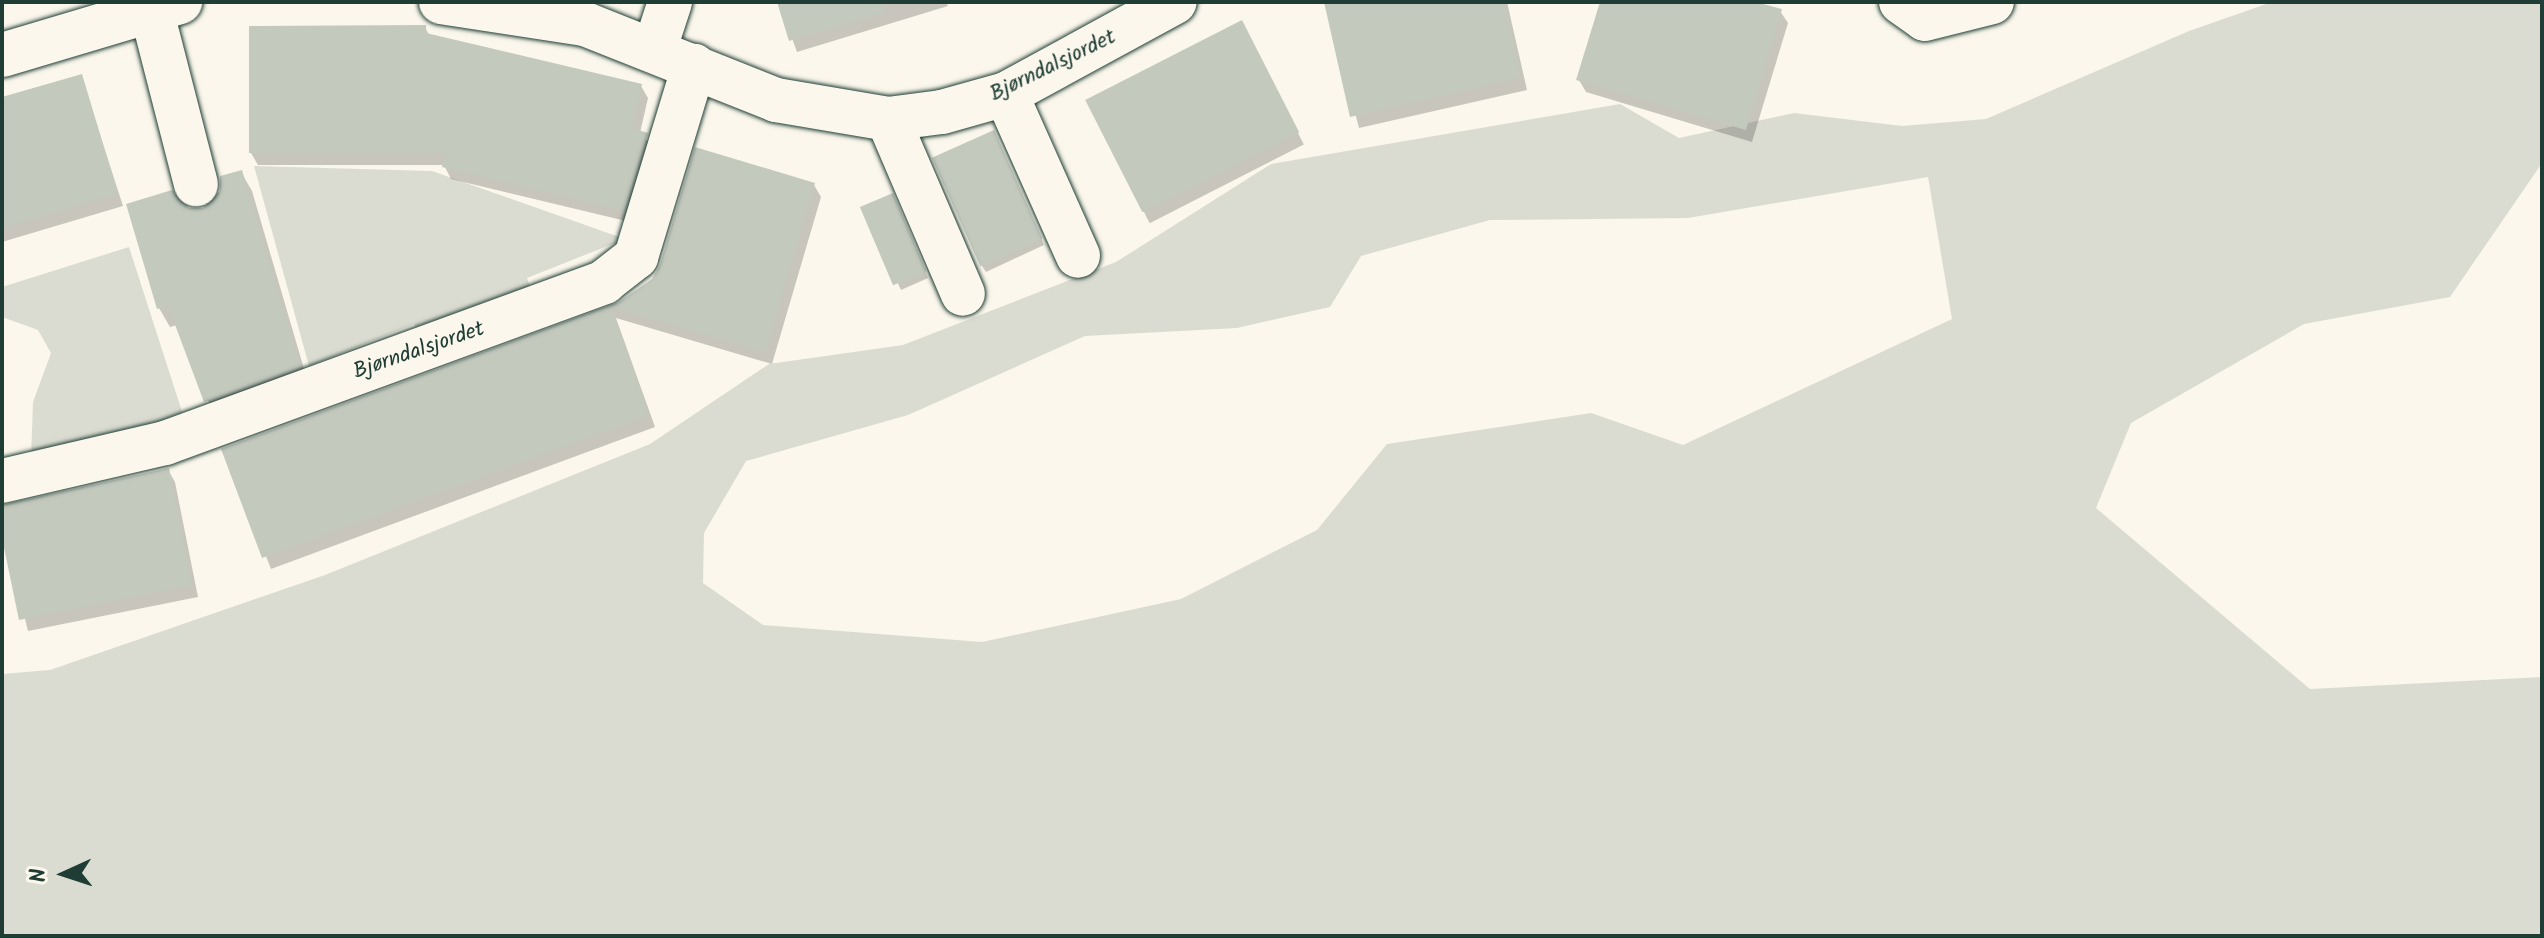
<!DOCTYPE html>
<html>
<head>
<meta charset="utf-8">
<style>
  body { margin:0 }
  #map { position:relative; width:2544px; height:938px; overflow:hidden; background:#fbf7ec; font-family:Kalam,sans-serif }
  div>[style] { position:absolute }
  .green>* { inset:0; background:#dbdcd1 }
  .shadow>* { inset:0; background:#0003; transform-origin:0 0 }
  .building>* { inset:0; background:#c4c9be; transform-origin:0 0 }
  .roads { filter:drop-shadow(0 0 2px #1f3d34) drop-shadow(0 0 2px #1f3d34) }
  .minor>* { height:44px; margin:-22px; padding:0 22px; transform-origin:22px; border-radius:22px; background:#fbf7ec }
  span { translate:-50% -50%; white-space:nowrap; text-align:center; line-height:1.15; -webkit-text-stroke:6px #fbf7ec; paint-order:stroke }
  .street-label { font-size:22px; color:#1f3d34 }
  .frame { position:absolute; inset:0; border:4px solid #1f3d34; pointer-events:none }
  .north { position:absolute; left:24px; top:834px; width:80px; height:80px; -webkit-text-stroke:6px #fbf7ec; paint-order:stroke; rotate:267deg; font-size:22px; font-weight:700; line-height:32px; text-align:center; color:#1f3d34 }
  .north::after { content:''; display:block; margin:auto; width:28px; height:36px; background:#1f3d34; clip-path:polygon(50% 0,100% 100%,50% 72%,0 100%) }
</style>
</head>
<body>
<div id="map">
  <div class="green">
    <div style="clip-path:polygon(evenodd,2272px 2px,2542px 2px,2542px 163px,2450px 297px,2304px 324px,2131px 423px,2096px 508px,2310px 689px,2542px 677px,2542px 936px,2px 936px,2px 674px,50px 670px,325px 575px,650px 444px,769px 364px,903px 345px,1116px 262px,1271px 164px,1620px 104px,1679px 138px,1794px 113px,1902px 126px,1986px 119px,2189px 31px,2272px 2px,1928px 177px,1952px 319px,1683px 445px,1591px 413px,1387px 444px,1317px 530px,1181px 599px,982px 642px,763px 625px,703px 583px,704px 533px,746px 461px,908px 415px,1085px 336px,1237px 328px,1330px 307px,1361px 256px,1490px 220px,1688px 218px,1928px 177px)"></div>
    <div style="clip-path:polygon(254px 166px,432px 171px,625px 239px,527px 278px,532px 292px,417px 330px,414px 324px,309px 366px)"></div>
    <div style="clip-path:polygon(129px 247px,186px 424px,31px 459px,33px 402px,51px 353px,38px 330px,2px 317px,2px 287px)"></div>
  </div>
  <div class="shadow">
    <div style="clip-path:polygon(779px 2px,946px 2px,948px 6px,797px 52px)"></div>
    <div style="clip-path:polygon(1326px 2px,1507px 2px,1527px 90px,1359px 128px)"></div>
    <div style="clip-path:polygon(1602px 2px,1750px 2px,1780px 11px,1788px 23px,1752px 142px,1586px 92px,1579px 80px)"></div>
    <div style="clip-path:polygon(425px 27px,429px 35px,641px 86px,648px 98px,640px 133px,653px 147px,630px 222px,451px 179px,444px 165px,258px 165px,251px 153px)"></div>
    <div style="left:1248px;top:35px;width:123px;height:173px;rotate:63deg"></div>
    <div style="clip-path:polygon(81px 76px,123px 206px,2px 242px,2px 99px)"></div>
    <div style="clip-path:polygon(997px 138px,1044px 245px,986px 272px,982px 266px)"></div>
    <div style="clip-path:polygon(241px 172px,252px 191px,309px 386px,216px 420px,177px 325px,170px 327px,159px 308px,188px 210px,204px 210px)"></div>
    <div style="clip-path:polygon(814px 185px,821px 197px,772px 364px,616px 318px,655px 427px,271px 569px,224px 450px,620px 304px)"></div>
    <div style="clip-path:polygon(895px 202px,928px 278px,901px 290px,863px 209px)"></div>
    <div style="clip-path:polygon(168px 470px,175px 482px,198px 597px,28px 631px,2px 528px,2px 506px)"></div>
  </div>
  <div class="building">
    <div style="clip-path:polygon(777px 2px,886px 2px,887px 12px,789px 41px)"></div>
    <div style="clip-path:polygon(1324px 2px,1504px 2px,1521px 78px,1350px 117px)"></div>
    <div style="clip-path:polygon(1600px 2px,1756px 2px,1782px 9px,1746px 130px,1576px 80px)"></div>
    <div style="left:1242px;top:20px;width:126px;height:176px;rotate:63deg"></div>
    <div style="clip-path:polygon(426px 25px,426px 33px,642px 84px,632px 128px,648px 133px,624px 211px,442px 167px,445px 153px,249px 153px,249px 26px)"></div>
    <div style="clip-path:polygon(82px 74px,118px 194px,2px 228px,2px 97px)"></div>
    <div style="left:994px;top:130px;width:119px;height:68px;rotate:66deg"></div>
    <div style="clip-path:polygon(695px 147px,815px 183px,765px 352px,611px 307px,649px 415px,262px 558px,221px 449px,619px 302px,652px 279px,660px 265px)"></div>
    <div style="clip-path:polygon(242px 170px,300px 367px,204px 402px,168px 306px,157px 309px,126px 204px,172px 190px,189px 208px,203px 208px,220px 191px,220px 176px)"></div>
    <div style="left:893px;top:193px;width:85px;height:36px;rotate:67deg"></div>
    <div style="clip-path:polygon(169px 468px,192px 585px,19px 620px,2px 538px,2px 505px)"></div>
  </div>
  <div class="roads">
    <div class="minor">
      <div style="left:441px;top:2px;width:146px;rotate:8.7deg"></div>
      <div style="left:585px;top:24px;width:206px;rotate:21.7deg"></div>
      <div style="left:776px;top:100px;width:114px;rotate:9.6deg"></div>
      <div style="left:888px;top:119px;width:54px;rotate:-7.4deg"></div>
      <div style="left:942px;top:112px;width:66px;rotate:-15.7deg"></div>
      <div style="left:1006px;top:94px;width:192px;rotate:-28.6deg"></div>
      <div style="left:1901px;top:2px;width:29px;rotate:35deg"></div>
      <div style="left:1925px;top:19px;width:69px;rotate:-14.2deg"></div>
      <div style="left:151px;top:9px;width:181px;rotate:75.6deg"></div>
      <div style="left:655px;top:48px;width:48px;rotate:-71.9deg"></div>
      <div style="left:2px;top:55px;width:186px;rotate:-16.6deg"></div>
      <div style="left:1006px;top:94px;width:177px;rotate:66deg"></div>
      <div style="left:888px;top:119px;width:190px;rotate:66.8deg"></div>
      <div style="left:2px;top:481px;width:167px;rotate:-13.1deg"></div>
      <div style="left:165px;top:443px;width:468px;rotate:-20.1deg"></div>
      <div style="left:604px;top:282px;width:41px;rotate:-38deg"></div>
      <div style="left:636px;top:257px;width:200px;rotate:-73.1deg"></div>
    </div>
  </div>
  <div class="street-label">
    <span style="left:1053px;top:66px;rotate:-26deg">Bjørndalsjordet</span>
    <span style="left:419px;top:351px;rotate:-19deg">Bjørndalsjordet</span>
  </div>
  <div class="frame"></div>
  <div class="north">N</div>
</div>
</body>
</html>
